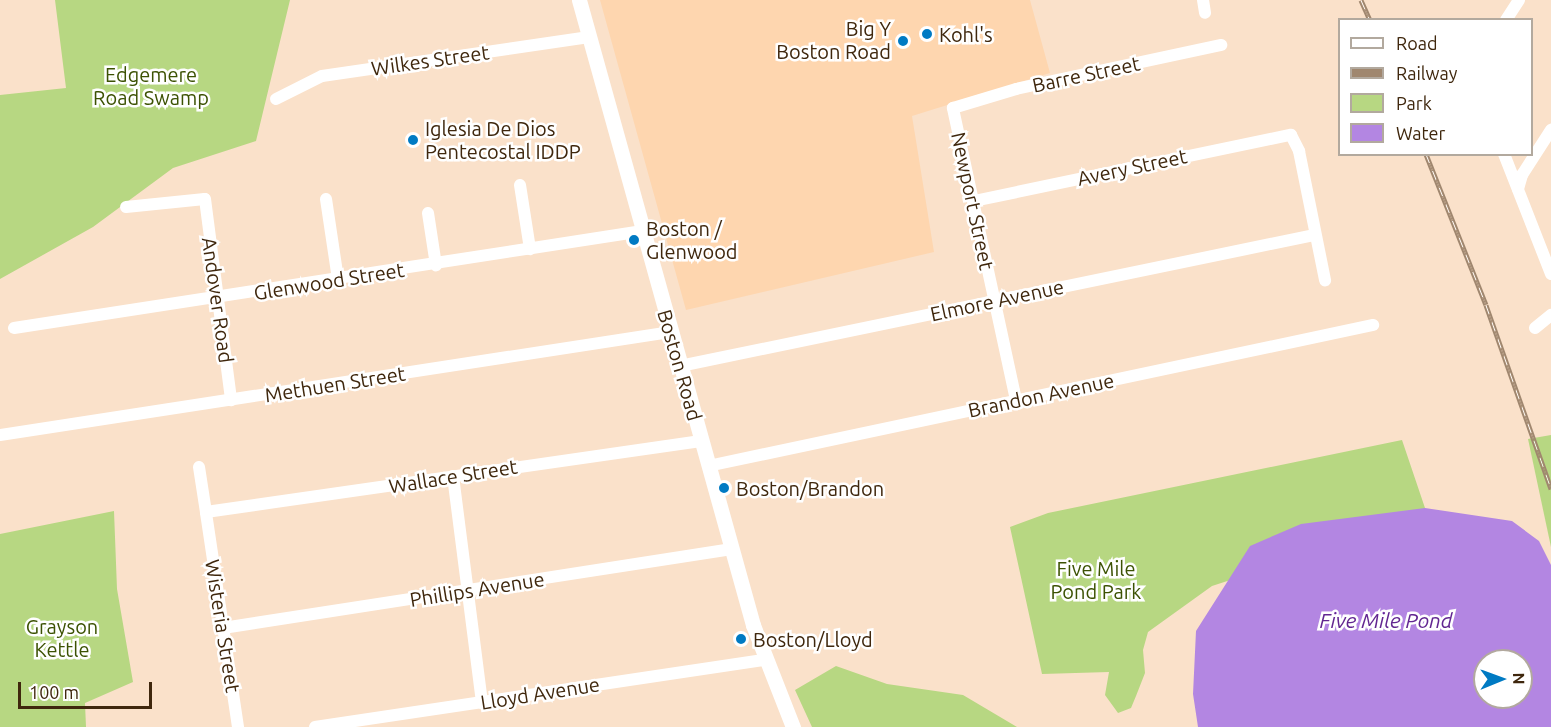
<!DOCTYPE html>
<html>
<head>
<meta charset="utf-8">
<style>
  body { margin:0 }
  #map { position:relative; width:1551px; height:727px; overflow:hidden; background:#fae1ca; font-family:Ubuntu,sans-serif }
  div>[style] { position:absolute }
  .built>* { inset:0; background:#fed6af }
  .green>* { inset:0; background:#b7d782 }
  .water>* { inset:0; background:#b386e2 }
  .minor>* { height:12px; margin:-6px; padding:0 6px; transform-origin:6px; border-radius:6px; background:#fff }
  .major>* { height:15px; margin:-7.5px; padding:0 7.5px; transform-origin:7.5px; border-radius:7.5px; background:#fff }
  .rail>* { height:5px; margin-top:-2.5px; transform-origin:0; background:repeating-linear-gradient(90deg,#fff 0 9px,#a0876f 0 18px); box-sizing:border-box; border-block:2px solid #a0876f }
  .dots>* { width:16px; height:16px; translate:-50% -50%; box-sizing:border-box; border:3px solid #fff; border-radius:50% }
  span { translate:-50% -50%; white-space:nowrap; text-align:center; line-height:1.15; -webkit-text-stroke:5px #fff; paint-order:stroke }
  .poi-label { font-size:20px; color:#3f270d }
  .right { translate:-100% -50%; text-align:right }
  .left { translate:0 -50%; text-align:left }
  .street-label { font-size:20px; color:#3f270d }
  .park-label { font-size:20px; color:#3c5203 }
  .water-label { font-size:21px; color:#622691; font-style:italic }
  .legend { position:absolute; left:1338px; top:18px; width:195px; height:138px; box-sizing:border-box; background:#fff; border:2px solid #b2a99e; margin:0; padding:8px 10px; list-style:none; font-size:18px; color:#3f270d }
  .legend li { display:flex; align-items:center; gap:12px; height:30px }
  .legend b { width:30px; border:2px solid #b2a99e }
  .north { position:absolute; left:1473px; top:649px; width:60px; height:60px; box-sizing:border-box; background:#fff; border:2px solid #b2a99e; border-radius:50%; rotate:89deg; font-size:16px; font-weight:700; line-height:24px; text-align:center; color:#3f270d }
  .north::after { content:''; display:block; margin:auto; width:21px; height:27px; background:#007ac3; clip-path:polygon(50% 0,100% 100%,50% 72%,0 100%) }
  .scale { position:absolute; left:18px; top:682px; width:134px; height:27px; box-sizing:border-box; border:3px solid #3f270d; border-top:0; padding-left:8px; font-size:18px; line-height:21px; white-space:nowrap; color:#3f270d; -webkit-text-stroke:4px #fff; paint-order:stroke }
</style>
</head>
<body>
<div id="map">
  <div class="built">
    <div style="clip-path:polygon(600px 0,1030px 0,1050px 73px,912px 116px,934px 252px,686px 310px)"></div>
  </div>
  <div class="green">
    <div style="clip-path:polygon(55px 0,290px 0,256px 141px,173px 168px,93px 227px,0 279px,0 95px,66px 88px)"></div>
    <div style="clip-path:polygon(1551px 435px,1551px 547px,1528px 439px)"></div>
    <div style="clip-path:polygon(1402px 440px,1448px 576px,1258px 571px,1212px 586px,1148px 632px,1143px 650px,1145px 673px,1136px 696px,1131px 708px,1118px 713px,1105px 695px,1109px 672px,1042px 674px,1010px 527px,1048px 513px)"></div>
    <div style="clip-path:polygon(114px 511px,117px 589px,133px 682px,85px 703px,86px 727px,0 727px,0 534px)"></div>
    <div style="clip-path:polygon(836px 666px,887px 684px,963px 695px,1017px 727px,812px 727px,795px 690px)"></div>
  </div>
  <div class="water">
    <div style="clip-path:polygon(evenodd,1425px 508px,1512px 521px,1539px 541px,1551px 565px,1551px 727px,1198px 727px,1193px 694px,1196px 631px,1250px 546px,1301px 524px,1425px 508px,1485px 661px,1521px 661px,1521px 697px,1485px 697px,1485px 661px)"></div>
  </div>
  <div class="minor">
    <div style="left:1203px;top:0;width:13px;rotate:81deg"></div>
    <div style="left:1506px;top:20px;width:24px;rotate:-57deg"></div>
    <div style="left:276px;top:99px;width:51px;rotate:-26.6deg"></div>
    <div style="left:322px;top:76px;width:270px;rotate:-8.3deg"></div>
    <div style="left:1504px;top:154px;width:129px;rotate:68.6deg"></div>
    <div style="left:520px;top:185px;width:65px;rotate:81.1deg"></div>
    <div style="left:1518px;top:189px;width:15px;rotate:-74deg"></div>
    <div style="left:1522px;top:175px;width:54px;rotate:-57.2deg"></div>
    <div style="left:326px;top:199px;width:81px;rotate:81.5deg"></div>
    <div style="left:974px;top:201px;width:324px;rotate:-11.8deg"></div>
    <div style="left:1291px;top:135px;width:18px;rotate:63deg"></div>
    <div style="left:1299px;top:151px;width:132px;rotate:78.6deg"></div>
    <div style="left:126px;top:207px;width:79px;rotate:-5.8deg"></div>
    <div style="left:205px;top:199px;width:203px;rotate:82.6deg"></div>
    <div style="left:428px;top:213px;width:53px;rotate:81.3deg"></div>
    <div style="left:14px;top:328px;width:636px;rotate:-8.77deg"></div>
    <div style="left:1535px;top:328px;width:21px;rotate:-39deg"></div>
    <div style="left:680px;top:366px;width:647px;rotate:-11.67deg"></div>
    <div style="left:1016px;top:400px;width:299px;rotate:-102.2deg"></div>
    <div style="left:953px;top:108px;width:66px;rotate:-16.8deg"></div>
    <div style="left:1016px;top:89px;width:210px;rotate:-12.1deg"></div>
    <div style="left:0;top:435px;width:679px;rotate:-8.73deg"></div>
    <div style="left:708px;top:466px;width:680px;rotate:-11.97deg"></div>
    <div style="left:199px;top:467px;width:46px;rotate:81.2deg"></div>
    <div style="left:453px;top:476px;width:229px;rotate:82.7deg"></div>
    <div style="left:223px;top:628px;width:515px;rotate:-8.82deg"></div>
    <div style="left:238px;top:727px;width:217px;rotate:-98.5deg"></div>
    <div style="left:206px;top:512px;width:500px;rotate:-8.16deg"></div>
    <div style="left:315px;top:727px;width:455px;rotate:-8.5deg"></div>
  </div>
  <div class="major">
    <div style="left:579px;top:0;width:649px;rotate:74.44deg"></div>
    <div style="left:753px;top:625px;width:110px;rotate:68.6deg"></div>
  </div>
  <div class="rail">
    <div style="left:1361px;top:0;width:22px;rotate:66deg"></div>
    <div style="left:1426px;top:154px;width:162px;rotate:68.3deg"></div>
    <div style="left:1486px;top:305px;width:195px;rotate:70.5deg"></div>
  </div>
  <div class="dots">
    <div style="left:927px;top:34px;background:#007ac3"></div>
    <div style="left:903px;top:41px;background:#007ac3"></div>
    <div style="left:413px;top:140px;background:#007ac3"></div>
    <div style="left:634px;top:240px;background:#007ac3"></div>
    <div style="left:724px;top:488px;background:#007ac3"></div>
    <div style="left:741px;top:639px;background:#007ac3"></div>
  </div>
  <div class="poi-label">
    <span class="right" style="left:891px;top:40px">Big Y<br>Boston Road</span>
    <span class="left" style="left:939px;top:34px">Kohl's</span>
    <span class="left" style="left:425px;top:140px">Iglesia De Dios<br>Pentecostal IDDP</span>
    <span class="left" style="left:646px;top:240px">Boston /<br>Glenwood</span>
    <span class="left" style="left:736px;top:488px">Boston/Brandon</span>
    <span class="left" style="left:753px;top:639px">Boston/Lloyd</span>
  </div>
  <div class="street-label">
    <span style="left:430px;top:60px;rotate:-8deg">Wilkes Street</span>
    <span style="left:1086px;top:74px;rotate:-12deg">Barre Street</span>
    <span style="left:1132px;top:167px;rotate:-12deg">Avery Street</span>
    <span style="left:973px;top:201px;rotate:78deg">Newport Street</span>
    <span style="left:329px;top:281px;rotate:-9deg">Glenwood Street</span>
    <span style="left:218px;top:300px;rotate:82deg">Andover Road</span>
    <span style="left:997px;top:300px;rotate:-12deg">Elmore Avenue</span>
    <span style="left:680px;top:365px;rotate:74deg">Boston Road</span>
    <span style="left:335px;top:384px;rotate:-9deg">Methuen Street</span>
    <span style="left:1041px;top:395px;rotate:-12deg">Brandon Avenue</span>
    <span style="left:453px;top:476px;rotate:-9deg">Wallace Street</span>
    <span style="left:477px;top:589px;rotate:-9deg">Phillips Avenue</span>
    <span style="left:223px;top:626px;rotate:81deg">Wisteria Street</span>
    <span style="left:540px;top:693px;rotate:-9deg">Lloyd Avenue</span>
  </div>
  <div class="park-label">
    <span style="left:151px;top:86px">Edgemere<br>Road Swamp</span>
    <span style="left:1096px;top:580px">Five Mile<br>Pond Park</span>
    <span style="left:62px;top:638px">Grayson<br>Kettle</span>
  </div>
  <div class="water-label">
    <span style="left:1386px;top:620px">Five Mile Pond</span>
  </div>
  <ul class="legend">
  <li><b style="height:8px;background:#fff"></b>Road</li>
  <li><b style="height:8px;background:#a0876f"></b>Railway</li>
  <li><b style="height:16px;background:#b7d782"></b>Park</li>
  <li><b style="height:16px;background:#b386e2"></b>Water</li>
  </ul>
  <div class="north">N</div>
  <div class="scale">100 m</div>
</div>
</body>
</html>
